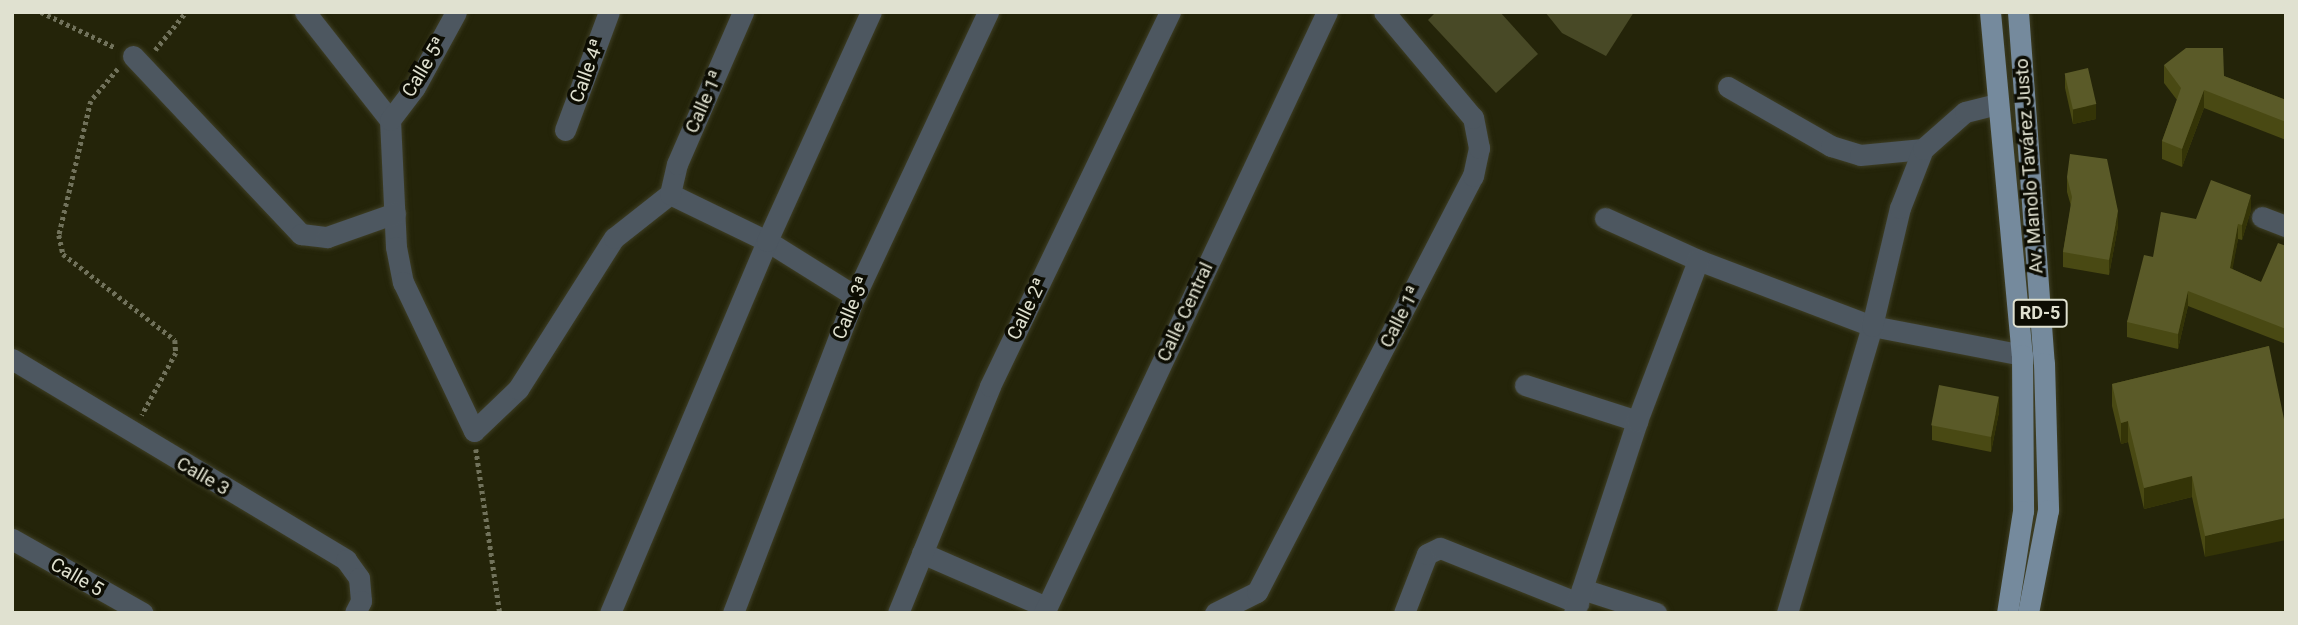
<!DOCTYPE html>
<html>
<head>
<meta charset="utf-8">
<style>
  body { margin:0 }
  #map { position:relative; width:2298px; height:625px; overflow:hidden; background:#242409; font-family:Roboto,sans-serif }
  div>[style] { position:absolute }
  .green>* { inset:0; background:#484926 }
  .path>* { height:4.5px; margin-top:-2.25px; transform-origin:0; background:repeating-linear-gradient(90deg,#71725b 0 3.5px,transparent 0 7px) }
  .roads { filter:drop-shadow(0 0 2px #3e3e25) drop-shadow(0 0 2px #3e3e25) }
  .street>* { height:21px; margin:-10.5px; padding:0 10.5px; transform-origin:10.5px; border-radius:10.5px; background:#4d5760 }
  .primary>* { height:21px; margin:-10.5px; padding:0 10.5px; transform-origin:10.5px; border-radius:10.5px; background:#758a9d }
  .wall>* { inset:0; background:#494913 }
  .shaded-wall>* { inset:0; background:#343407 }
  .building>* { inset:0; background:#5a5a28; transform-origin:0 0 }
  span { translate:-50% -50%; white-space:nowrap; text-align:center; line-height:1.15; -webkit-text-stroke:7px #0d0d03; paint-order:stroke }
  .shield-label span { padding:2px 5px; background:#0d0d03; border:2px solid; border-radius:5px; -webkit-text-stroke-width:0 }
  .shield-label { font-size:18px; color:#e0e1d0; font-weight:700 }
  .street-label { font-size:19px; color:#e0e1d0 }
  .frame { position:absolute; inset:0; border:14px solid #e0e1d0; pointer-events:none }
</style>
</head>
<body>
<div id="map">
  <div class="green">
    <div style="clip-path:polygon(1436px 12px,1500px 12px,1538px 54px,1496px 93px,1428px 20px)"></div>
    <div style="clip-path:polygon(1545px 12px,1634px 12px,1606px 56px,1562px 33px)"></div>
  </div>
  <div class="path">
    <div style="left:41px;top:12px;width:83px;rotate:25.6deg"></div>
    <div style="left:155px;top:50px;width:49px;rotate:-50.8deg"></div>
    <div style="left:118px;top:69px;width:42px;rotate:130.2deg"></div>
    <div style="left:91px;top:101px;width:138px;rotate:103.4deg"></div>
    <div style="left:59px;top:235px;width:19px;rotate:78deg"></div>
    <div style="left:63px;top:254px;width:141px;rotate:37.5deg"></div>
    <div style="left:175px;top:340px;width:13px;rotate:86deg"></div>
    <div style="left:176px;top:353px;width:71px;rotate:118.7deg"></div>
    <div style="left:476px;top:449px;width:166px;rotate:81.7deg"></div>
  </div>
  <div class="roads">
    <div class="street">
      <div style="left:305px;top:12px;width:137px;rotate:51.8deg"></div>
      <div style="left:390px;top:120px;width:127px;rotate:87.3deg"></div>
      <div style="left:396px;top:247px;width:36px;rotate:79deg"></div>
      <div style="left:403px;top:282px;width:165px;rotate:64.5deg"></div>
      <div style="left:474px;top:431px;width:61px;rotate:-43.7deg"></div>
      <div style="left:518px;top:389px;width:179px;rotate:-57.6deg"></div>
      <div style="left:614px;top:238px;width:71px;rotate:-38.2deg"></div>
      <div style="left:133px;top:56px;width:245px;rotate:46.7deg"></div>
      <div style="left:301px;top:234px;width:26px;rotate:7deg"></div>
      <div style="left:327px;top:237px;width:72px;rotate:-19.4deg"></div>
      <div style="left:1728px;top:87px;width:119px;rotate:29.8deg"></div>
      <div style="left:1831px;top:146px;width:30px;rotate:17deg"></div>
      <div style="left:1860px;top:155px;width:63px;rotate:-5.4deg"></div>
      <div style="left:390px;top:120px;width:41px;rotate:-52.9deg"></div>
      <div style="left:415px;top:87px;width:85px;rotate:-61.3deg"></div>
      <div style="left:565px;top:130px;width:126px;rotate:-69.6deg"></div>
      <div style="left:670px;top:194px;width:108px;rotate:25.9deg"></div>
      <div style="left:767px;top:241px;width:104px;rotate:32deg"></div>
      <div style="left:670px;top:194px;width:31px;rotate:-77deg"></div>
      <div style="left:677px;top:164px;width:166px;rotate:-66.5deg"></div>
      <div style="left:2262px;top:217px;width:26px;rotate:21deg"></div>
      <div style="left:1605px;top:218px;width:102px;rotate:24.3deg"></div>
      <div style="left:1698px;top:260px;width:186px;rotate:20.8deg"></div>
      <div style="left:1872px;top:326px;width:153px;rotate:10.9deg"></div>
      <div style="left:12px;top:359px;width:390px;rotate:31deg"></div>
      <div style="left:346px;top:560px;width:22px;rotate:54deg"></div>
      <div style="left:359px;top:578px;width:23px;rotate:85deg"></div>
      <div style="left:361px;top:601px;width:13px;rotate:117deg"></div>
      <div style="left:1525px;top:385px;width:118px;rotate:17.8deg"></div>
      <div style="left:12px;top:539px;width:150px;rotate:29.5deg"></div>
      <div style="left:922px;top:553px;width:135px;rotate:23.5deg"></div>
      <div style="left:1582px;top:589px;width:78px;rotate:18deg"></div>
      <div style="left:610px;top:613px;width:404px;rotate:-67.1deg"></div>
      <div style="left:767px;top:241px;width:252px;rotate:-65.6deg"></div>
      <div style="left:733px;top:613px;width:340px;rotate:-69deg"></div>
      <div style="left:855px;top:296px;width:314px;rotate:-64.9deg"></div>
      <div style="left:898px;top:613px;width:245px;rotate:-67.9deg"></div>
      <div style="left:990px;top:386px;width:415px;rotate:-64.3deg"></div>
      <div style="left:1044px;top:613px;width:664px;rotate:-64.79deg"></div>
      <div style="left:1215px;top:613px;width:47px;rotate:-26.6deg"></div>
      <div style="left:1257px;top:592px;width:469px;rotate:-62.6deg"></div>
      <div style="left:1473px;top:176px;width:29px;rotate:-78deg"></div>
      <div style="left:1479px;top:148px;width:31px;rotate:-101deg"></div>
      <div style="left:1473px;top:118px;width:138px;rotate:-130deg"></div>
      <div style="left:1404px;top:613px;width:63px;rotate:-68.7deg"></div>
      <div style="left:1427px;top:554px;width:14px;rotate:-25deg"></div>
      <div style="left:1440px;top:548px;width:149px;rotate:21.7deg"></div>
      <div style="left:1574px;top:613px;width:202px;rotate:-71.8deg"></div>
      <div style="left:1637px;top:421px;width:172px;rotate:-69.2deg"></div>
      <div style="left:1787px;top:613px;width:299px;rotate:-73.5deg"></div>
      <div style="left:1872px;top:326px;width:121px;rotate:-76.7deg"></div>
      <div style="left:1900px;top:208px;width:63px;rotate:-68.7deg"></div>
      <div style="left:1923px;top:149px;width:56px;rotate:-41.4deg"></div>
      <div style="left:1965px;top:112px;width:33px;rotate:-14deg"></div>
    </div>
    <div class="primary">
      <div style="left:1990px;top:12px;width:344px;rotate:84.7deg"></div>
      <div style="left:2022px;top:355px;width:156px;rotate:89.6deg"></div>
      <div style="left:2023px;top:511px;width:103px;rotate:98.9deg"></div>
      <div style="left:2018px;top:12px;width:352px;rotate:85.8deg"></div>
      <div style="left:2044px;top:363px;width:147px;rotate:88.4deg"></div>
      <div style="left:2048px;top:510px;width:105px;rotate:101deg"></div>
    </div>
  </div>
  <div class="wall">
    <div style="clip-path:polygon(2164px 65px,2224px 76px,2286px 100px,2286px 140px,2204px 108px,2182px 167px,2162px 159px,2162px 141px,2177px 100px,2164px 83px)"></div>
    <div style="clip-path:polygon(2065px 73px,2096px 119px,2073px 124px,2065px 88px)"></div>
    <div style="clip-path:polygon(2067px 177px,2118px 226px,2109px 275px,2063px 267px,2063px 252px,2071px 206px,2067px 192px)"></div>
    <div style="clip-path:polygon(2251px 210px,2242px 240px,2238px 239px,2232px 269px,2261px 282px,2286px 246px,2286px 344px,2188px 306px,2178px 349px,2127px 337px,2127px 322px,2153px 257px,2196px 219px)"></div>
    <div style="clip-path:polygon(2269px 346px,2205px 557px,2192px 497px,2144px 509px,2128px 442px,2121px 444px,2112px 406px,2112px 384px)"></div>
    <div style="clip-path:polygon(1999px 412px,1991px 452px,1932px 440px,1932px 425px)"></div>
  </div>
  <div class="shaded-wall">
    <div style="clip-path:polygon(2204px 90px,2204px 108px,2182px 167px,2182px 149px)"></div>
    <div style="clip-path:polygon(2096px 104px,2096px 119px,2073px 124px,2073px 109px)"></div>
    <div style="clip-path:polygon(2251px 195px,2251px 210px,2242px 240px,2242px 225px)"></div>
    <div style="clip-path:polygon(2118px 211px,2118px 226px,2109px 275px,2109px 260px)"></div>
    <div style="clip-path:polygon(2238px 224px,2238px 239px,2230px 283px,2230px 268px)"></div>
    <div style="clip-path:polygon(2188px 291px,2188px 306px,2178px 349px,2178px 334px)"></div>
    <div style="clip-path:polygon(1999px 397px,1999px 412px,1991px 452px,1991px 437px)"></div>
    <div style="clip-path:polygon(2128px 421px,2128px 442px,2121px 444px,2121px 423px)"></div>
    <div style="clip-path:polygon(2192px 476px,2192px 497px,2144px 509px,2144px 488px)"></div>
    <div style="clip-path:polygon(2286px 518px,2286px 540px,2205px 557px,2205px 536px)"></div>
  </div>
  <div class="building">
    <div style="clip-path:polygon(2186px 48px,2223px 48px,2224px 76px,2286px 100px,2286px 122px,2204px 90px,2182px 149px,2162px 141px,2181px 88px,2164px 65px)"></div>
    <div style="left:2088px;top:68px;width:37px;height:24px;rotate:77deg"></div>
    <div style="clip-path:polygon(2070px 154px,2107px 159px,2118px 211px,2109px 260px,2063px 252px,2072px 197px,2067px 177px)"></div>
    <div style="clip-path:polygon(2211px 180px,2251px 195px,2242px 225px,2238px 224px,2230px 268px,2261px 282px,2278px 243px,2286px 246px,2286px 329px,2188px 291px,2178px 334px,2127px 322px,2144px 255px,2153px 257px,2161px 212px,2196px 219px)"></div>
    <div style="clip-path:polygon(2269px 346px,2285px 424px,2286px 424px,2286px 518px,2205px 536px,2192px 476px,2144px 488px,2128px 421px,2121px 423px,2112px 384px)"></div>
    <div style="left:1939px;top:385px;width:61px;height:41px;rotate:11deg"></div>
  </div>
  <div class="shield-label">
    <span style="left:2040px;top:313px">RD-5</span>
  </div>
  <div class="street-label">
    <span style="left:424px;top:67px;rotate:-59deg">Calle 5ª</span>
    <span style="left:587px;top:71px;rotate:-70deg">Calle 4ª</span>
    <span style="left:704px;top:102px;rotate:-66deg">Calle 1ª</span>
    <span style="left:2029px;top:166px;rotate:-94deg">Av. Manolo Tavárez Justo</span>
    <span style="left:851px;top:308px;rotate:-67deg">Calle 3ª</span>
    <span style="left:1027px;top:309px;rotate:-64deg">Calle 2ª</span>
    <span style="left:1185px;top:312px;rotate:-65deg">Calle Central</span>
    <span style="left:1400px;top:317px;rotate:-63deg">Calle 1ª</span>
    <span style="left:203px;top:476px;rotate:30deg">Calle 3</span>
    <span style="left:77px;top:577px;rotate:30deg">Calle 5</span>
  </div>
  <div class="frame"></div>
</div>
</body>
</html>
